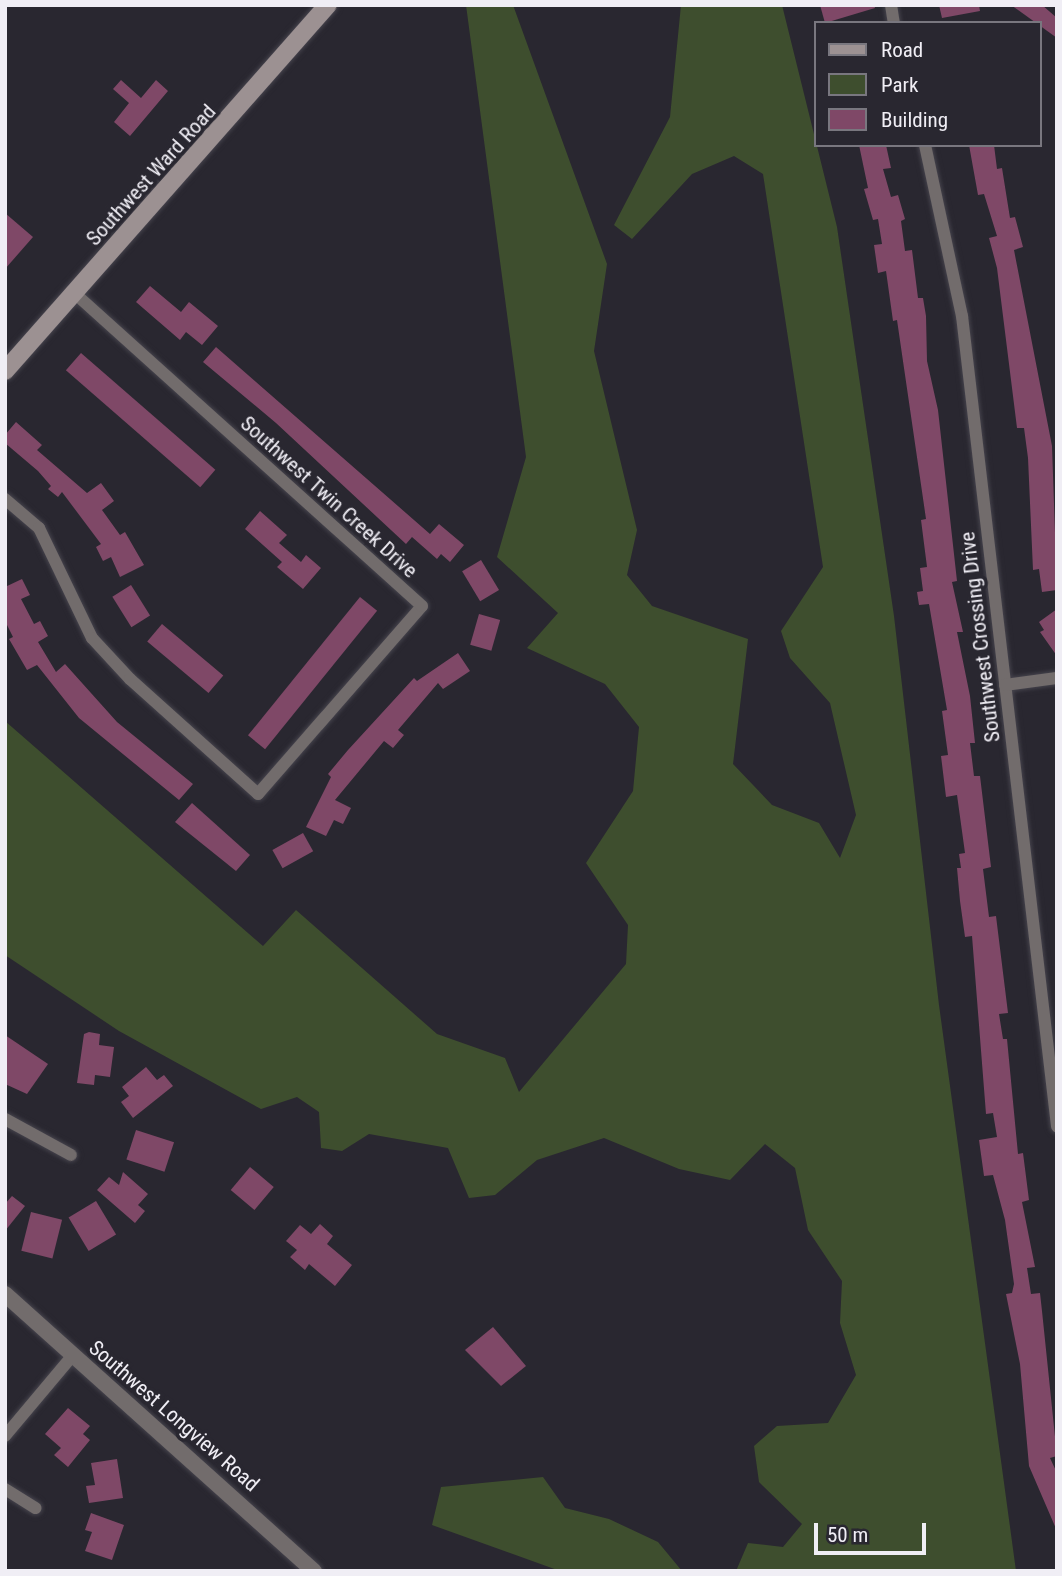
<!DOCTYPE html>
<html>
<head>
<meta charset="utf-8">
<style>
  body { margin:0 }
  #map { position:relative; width:1062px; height:1576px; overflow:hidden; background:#292730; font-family:"Roboto Condensed",sans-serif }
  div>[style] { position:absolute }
  .green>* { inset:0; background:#3e4e2e }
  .building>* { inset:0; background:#7f4867; transform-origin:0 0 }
  .roads { filter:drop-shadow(0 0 2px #45434c) drop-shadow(0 0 2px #45434c) }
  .minor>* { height:12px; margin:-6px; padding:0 6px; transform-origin:6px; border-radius:6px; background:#726c6c }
  .tertiary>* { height:16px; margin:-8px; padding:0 8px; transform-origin:8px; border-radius:8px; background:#726c6c }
  .secondary>* { height:18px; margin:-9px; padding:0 9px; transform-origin:9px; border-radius:9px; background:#9c9192 }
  span { translate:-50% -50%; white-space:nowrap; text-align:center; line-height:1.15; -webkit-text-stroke:7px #292730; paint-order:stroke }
  .street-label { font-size:21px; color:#f0eef5 }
  .frame { position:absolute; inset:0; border:7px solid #f0eef5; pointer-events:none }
  .legend { position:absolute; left:814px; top:21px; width:228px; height:126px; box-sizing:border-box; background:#292730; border:2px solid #79777f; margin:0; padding:9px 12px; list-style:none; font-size:21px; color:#f0eef5 }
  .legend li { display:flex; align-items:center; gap:14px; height:35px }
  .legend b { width:35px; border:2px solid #79777f }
  .scale { position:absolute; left:814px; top:1523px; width:112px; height:32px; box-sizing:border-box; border:4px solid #f0eef5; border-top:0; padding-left:9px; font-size:21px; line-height:24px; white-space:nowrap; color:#f0eef5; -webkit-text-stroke:5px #292730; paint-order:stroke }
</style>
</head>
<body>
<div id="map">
  <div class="green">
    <div style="clip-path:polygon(466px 5px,513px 5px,607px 264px,594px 351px,637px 530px,627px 575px,652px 606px,748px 639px,733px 764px,772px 805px,819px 823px,840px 858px,856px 815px,830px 703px,790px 658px,781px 631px,823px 567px,763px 174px,734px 156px,692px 174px,632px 239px,614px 225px,670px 117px,681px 5px,782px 5px,837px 227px,894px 616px,939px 1005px,1016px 1571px,736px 1571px,748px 1543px,783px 1547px,802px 1524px,759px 1482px,754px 1446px,777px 1426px,828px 1423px,856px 1375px,840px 1323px,842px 1281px,808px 1230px,795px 1168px,765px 1144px,730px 1180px,679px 1169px,604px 1138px,537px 1160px,495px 1195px,469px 1198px,448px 1148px,369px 1134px,342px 1151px,321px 1148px,319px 1112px,297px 1097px,261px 1109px,119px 1031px,5px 955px,5px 721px,263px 946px,296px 910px,437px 1034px,505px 1058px,519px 1092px,626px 964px,628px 925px,586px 863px,633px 791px,639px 727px,605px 684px,527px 648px,558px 613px,497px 557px,526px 457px)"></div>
    <div style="clip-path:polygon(543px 1477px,565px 1508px,609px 1519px,658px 1542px,682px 1571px,560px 1571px,432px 1525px,441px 1487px)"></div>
  </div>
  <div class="building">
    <div style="clip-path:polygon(820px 5px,874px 5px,875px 8px,825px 23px)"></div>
    <div style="clip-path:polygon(939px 5px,979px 5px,980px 11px,942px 18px)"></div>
    <div style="clip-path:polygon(1011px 5px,1042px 5px,1057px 18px,1057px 38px)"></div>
    <div style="clip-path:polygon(121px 80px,141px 98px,156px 80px,168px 91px,130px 136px,114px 122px,129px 103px,113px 89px)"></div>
    <div style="clip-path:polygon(859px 145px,886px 145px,891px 168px,883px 169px,891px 197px,898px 195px,905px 219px,901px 221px,905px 251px,912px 250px,918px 298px,923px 298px,926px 316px,927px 361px,938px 410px,957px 581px,952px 582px,963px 632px,957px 632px,970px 696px,975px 743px,970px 743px,974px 776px,980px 776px,991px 867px,983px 869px,989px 917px,996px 916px,1008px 1013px,999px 1014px,1003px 1039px,1007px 1039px,1018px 1154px,1023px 1153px,1029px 1200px,1022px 1202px,1035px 1267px,1027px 1268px,1031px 1294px,1040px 1293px,1042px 1311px,1057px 1456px,1050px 1458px,1057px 1473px,1057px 1531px,1029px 1466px,1020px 1364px,1006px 1294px,1012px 1293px,1014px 1284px,1005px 1220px,993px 1175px,984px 1176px,979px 1140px,997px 1137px,993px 1113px,986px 1114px,972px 936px,965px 937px,960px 901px,957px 868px,961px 868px,959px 854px,965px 853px,957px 795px,946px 797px,941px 756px,948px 755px,942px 711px,947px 710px,929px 604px,919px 605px,917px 592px,923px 591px,920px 568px,927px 567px,921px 520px,926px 519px,897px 320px,893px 321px,886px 271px,878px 273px,874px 245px,882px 244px,878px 219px,873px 220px,864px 189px,868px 188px)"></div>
    <div style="clip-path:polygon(969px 145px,994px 145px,997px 169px,1002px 168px,1010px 218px,1015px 217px,1023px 247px,1014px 250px,1052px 446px,1057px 590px,1042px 592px,1039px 569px,1033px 570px,1028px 458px,1024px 428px,1017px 428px,997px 268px,989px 238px,997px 236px,984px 194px,978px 195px)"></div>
    <div style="clip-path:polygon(5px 213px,33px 237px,5px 269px)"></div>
    <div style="clip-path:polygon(150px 286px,181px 312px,189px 302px,218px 326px,202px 345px,186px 332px,180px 340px,136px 302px)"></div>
    <div style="clip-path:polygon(216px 347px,430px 534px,439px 524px,464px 545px,450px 562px,441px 554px,437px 559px,412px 537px,406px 544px,276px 423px,203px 362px)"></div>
    <div style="left:81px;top:353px;width:178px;height:23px;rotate:41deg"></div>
    <div style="clip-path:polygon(16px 422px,42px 445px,37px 450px,87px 493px,101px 483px,114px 501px,102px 510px,120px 535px,125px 532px,144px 565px,120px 577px,111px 557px,103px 561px,96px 547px,101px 544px,62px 492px,58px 497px,48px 489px,51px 486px,38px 471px,5px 443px,5px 435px)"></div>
    <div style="clip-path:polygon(260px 511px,287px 535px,279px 543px,301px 562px,306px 555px,321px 568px,303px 589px,277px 567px,282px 562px,245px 529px)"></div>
    <div style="left:481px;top:560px;width:35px;height:22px;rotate:59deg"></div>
    <div style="clip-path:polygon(22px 579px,30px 595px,21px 599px,34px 624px,40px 621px,48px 636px,38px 642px,56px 672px,65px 664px,117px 722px,193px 784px,179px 800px,79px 718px,37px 665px,27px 670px,9px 639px,13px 637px,5px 621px,5px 587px)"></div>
    <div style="left:131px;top:585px;width:36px;height:22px;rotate:58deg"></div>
    <div style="left:360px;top:597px;width:22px;height:178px;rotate:39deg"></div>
    <div style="clip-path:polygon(1057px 609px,1057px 656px,1040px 632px,1044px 630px,1039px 622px)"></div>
    <div style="left:479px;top:614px;width:22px;height:32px;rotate:16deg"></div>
    <div style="left:162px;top:624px;width:80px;height:23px;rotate:40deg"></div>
    <div style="clip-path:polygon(458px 653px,470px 671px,443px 689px,438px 683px,398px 730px,404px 735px,393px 748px,384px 741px,335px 800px,351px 808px,343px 824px,334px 820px,326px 836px,306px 827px,331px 777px,328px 774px,348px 750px,414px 678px,417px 681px)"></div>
    <div style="clip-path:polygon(192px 803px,250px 855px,236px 871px,175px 822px)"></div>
    <div style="left:303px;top:833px;width:21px;height:35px;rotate:61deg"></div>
    <div style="clip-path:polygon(89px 1032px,100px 1034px,99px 1045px,114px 1047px,110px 1077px,95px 1075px,94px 1085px,77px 1083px,84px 1034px)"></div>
    <div style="clip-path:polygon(5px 1035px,48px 1064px,27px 1094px,5px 1084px)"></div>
    <div style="clip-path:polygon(146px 1067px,157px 1080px,164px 1075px,173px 1086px,133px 1118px,121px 1102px,129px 1096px,122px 1087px)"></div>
    <div style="left:136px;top:1130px;width:40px;height:31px;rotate:18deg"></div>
    <div style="left:250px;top:1167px;width:31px;height:30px;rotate:40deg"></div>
    <div style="clip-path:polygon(123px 1172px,148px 1194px,138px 1205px,145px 1211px,135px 1223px,97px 1190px,109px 1177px,119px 1185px)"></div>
    <div style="clip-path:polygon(12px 1196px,25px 1206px,5px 1231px,5px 1204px)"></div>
    <div style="left:96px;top:1201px;width:39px;height:32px;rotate:59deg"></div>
    <div style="left:31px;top:1212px;width:32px;height:40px;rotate:14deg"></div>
    <div style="clip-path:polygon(320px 1224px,333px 1236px,327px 1244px,352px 1265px,335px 1286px,309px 1264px,305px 1270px,290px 1257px,297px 1250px,286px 1241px,300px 1225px,311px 1234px)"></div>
    <div style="clip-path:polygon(493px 1327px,526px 1366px,501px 1386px,465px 1350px)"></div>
    <div style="clip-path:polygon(68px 1408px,90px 1426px,83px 1434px,90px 1440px,68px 1467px,54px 1455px,61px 1448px,45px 1434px)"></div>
    <div style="clip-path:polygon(117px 1459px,123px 1498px,89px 1503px,86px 1486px,95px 1485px,91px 1463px)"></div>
    <div style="clip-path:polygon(91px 1513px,124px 1525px,112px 1560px,85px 1551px,92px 1532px,85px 1530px)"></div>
  </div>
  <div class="roads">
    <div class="minor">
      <div style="left:891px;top:5px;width:18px;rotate:81deg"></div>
      <div style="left:925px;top:145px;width:175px;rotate:77.8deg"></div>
      <div style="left:962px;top:316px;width:816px;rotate:83.31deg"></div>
      <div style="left:5px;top:499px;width:45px;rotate:40.5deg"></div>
      <div style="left:39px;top:528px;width:122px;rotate:64.3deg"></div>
      <div style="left:92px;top:638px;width:56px;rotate:47.2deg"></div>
      <div style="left:130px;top:679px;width:172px;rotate:41.9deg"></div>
      <div style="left:258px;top:794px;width:249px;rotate:-48.9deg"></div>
      <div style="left:422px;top:606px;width:465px;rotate:-138deg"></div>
      <div style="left:1005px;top:685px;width:52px;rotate:-7.7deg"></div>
      <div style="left:5px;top:1119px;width:75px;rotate:28.6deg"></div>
      <div style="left:5px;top:1436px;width:106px;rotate:-50deg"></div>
      <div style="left:5px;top:1489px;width:36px;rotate:32deg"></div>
    </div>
    <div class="tertiary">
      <div style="left:5px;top:1294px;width:415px;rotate:41.9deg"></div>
    </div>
    <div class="secondary">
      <div style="left:5px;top:371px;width:488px;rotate:-48.6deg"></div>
    </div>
  </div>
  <div class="street-label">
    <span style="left:151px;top:175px;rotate:-48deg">Southwest Ward Road</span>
    <span style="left:329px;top:497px;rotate:42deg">Southwest Twin Creek Drive</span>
    <span style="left:980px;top:637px;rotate:-97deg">Southwest Crossing Drive</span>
    <span style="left:174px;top:1416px;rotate:41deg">Southwest Longview Road</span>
  </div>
  <div class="frame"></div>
  <ul class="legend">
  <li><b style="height:9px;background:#9c9192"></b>Road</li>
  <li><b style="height:19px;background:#3e4e2e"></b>Park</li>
  <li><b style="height:19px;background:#7f4867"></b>Building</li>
  </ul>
  <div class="scale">50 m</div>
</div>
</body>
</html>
